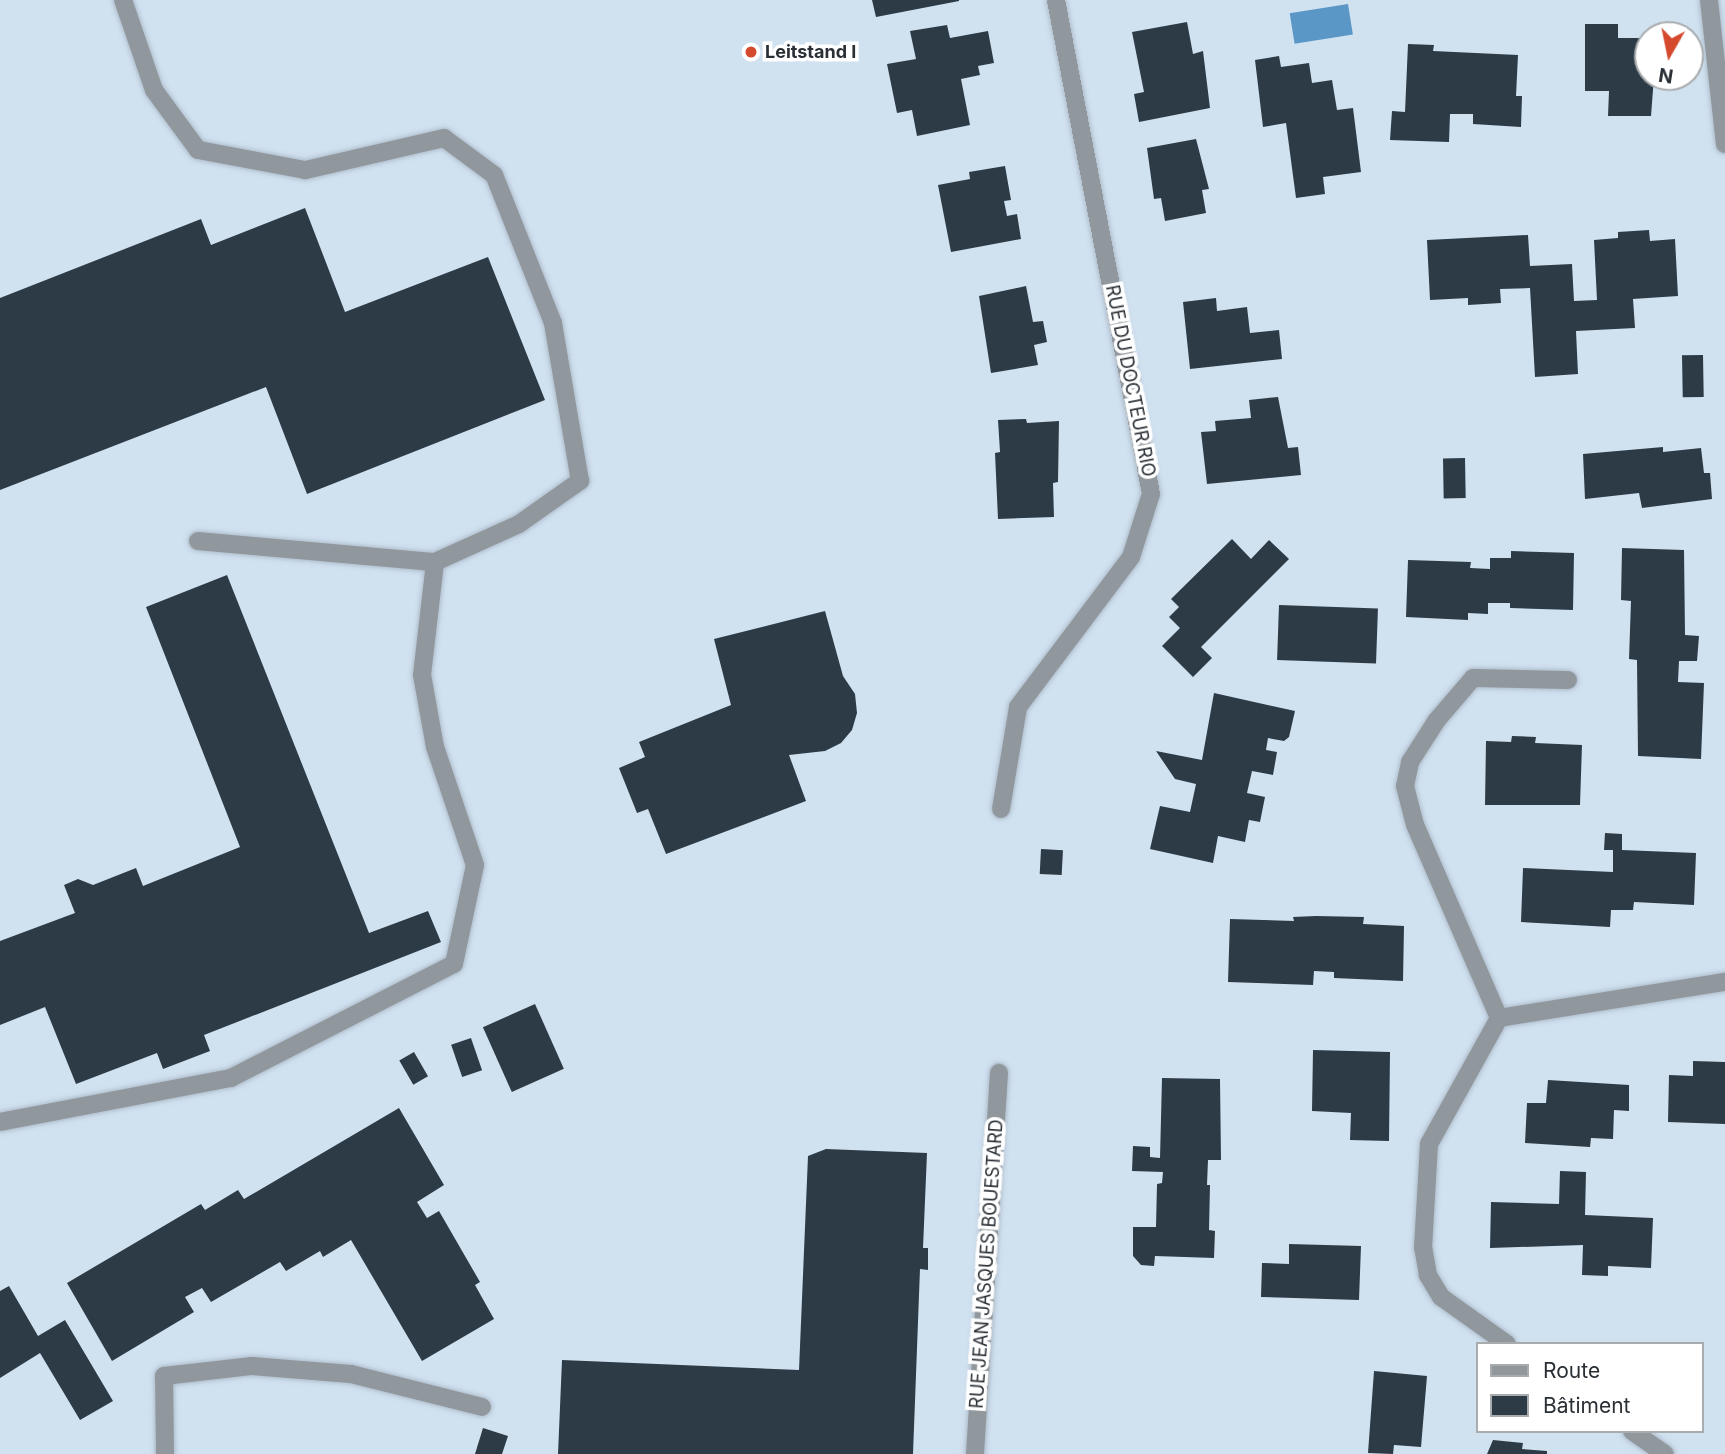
<!DOCTYPE html>
<html>
<head>
<meta charset="utf-8">
<style>
  body { margin:0 }
  #map { position:relative; width:1725px; height:1454px; overflow:hidden; background:#d0e1f0; font-family:Inter,sans-serif }
  div>[style] { position:absolute }
  .water>* { inset:0; background:#5a96c6; transform-origin:0 0 }
  .building>* { inset:0; background:#2d3b46; transform-origin:0 0 }
  .roads { filter:drop-shadow(0 0 2px #afbdcb) drop-shadow(0 0 2px #afbdcb) }
  .minor>* { height:18px; margin:-9px; padding:0 9px; transform-origin:9px; border-radius:9px; background:#90979d }
  .dots>* { width:19px; height:19px; translate:-50% -50%; box-sizing:border-box; border:4px solid #fff; border-radius:50% }
  span { translate:-50% -50%; white-space:nowrap; text-align:center; line-height:1.15; -webkit-text-stroke:7px #fff; paint-order:stroke }
  .poi-label { font-size:18px; color:#292f35; font-weight:700 }
  .left { translate:0 -50%; text-align:left }
  .street-label { font-size:18px; color:#292f35 }
  .legend { position:absolute; left:1476px; top:1342px; width:228px; height:91px; box-sizing:border-box; background:#fff; border:2px solid #a9acae; margin:0; padding:9px 12px; list-style:none; font-size:21px; color:#292f35 }
  .legend li { display:flex; align-items:center; gap:14px; height:35px }
  .legend b { width:35px; border:2px solid #a9acae }
  .north { position:absolute; left:1634px; top:21px; width:70px; height:70px; box-sizing:border-box; background:#fff; border:2px solid #a9acae; border-radius:50%; rotate:189deg; font-size:19px; font-weight:700; line-height:28px; text-align:center; color:#292f35 }
  .north::after { content:''; display:block; margin:auto; width:24px; height:32px; background:#d54a2d; clip-path:polygon(50% 0,100% 100%,50% 72%,0 100%) }
</style>
</head>
<body>
<div id="map">
  <div class="water">
    <div style="left:1348px;top:4px;width:31px;height:59px;rotate:81deg"></div>
  </div>
  <div class="building">
    <div style="clip-path:polygon(872px 0,959px 0,959px 1px,876px 17px)"></div>
    <div style="clip-path:polygon(1187px 22px,1193px 54px,1203px 51px,1210px 108px,1139px 122px,1134px 94px,1144px 92px,1132px 32px)"></div>
    <div style="clip-path:polygon(1585px 24px,1618px 24px,1618px 38px,1648px 38px,1648px 77px,1654px 77px,1651px 116px,1608px 116px,1609px 91px,1585px 91px)"></div>
    <div style="clip-path:polygon(947px 25px,950px 38px,988px 31px,994px 63px,978px 66px,980px 75px,961px 79px,970px 125px,917px 136px,912px 110px,897px 113px,887px 64px,916px 59px,910px 31px)"></div>
    <div style="clip-path:polygon(1408px 44px,1434px 45px,1433px 51px,1518px 55px,1516px 96px,1522px 96px,1521px 127px,1473px 124px,1473px 114px,1450px 114px,1449px 142px,1390px 140px,1392px 111px,1405px 112px)"></div>
    <div style="clip-path:polygon(1279px 56px,1281px 67px,1309px 63px,1312px 83px,1332px 80px,1337px 110px,1353px 108px,1361px 172px,1323px 177px,1325px 194px,1296px 198px,1286px 123px,1263px 127px,1255px 60px)"></div>
    <div style="clip-path:polygon(1196px 139px,1209px 189px,1202px 190px,1206px 213px,1165px 221px,1161px 198px,1154px 199px,1147px 148px)"></div>
    <div style="clip-path:polygon(1005px 166px,1011px 200px,1004px 201px,1007px 216px,1017px 214px,1021px 239px,951px 252px,938px 185px,970px 179px,969px 172px)"></div>
    <div style="clip-path:polygon(305px 208px,345px 312px,488px 257px,545px 400px,307px 494px,266px 387px,0 490px,0 298px,201px 219px,211px 245px)"></div>
    <div style="clip-path:polygon(1649px 230px,1650px 241px,1675px 239px,1678px 296px,1633px 299px,1635px 328px,1576px 331px,1578px 374px,1535px 377px,1530px 288px,1500px 289px,1501px 303px,1468px 305px,1468px 298px,1430px 300px,1427px 240px,1528px 235px,1530px 266px,1572px 264px,1574px 301px,1597px 300px,1594px 240px,1618px 238px,1618px 232px)"></div>
    <div style="clip-path:polygon(1026px 286px,1033px 322px,1043px 321px,1047px 342px,1034px 345px,1038px 365px,991px 373px,979px 296px)"></div>
    <div style="clip-path:polygon(1216px 298px,1217px 311px,1247px 307px,1250px 333px,1279px 330px,1282px 359px,1190px 369px,1183px 302px)"></div>
    <div style="left:1703px;top:355px;width:42px;height:21px;rotate:89deg"></div>
    <div style="clip-path:polygon(1278px 397px,1288px 448px,1298px 447px,1301px 475px,1207px 484px,1201px 432px,1216px 431px,1215px 421px,1251px 418px,1249px 400px)"></div>
    <div style="clip-path:polygon(1026px 419px,1027px 423px,1059px 421px,1058px 482px,1053px 483px,1054px 517px,998px 519px,995px 453px,1000px 452px,998px 420px)"></div>
    <div style="clip-path:polygon(1663px 447px,1663px 452px,1701px 448px,1704px 473px,1710px 473px,1712px 499px,1642px 508px,1639px 493px,1585px 499px,1583px 454px)"></div>
    <div style="left:1465px;top:458px;width:40px;height:22px;rotate:89deg"></div>
    <div style="clip-path:polygon(1232px 539px,1251px 559px,1269px 540px,1289px 559px,1201px 647px,1212px 658px,1193px 677px,1162px 646px,1180px 628px,1169px 617px,1179px 607px,1171px 599px)"></div>
    <div style="clip-path:polygon(1622px 548px,1684px 550px,1685px 635px,1699px 636px,1697px 661px,1679px 661px,1678px 682px,1704px 683px,1701px 759px,1638px 756px,1637px 660px,1629px 659px,1631px 601px,1621px 600px)"></div>
    <div style="clip-path:polygon(1511px 551px,1574px 553px,1573px 610px,1510px 608px,1510px 603px,1488px 603px,1488px 614px,1468px 613px,1468px 620px,1406px 617px,1408px 560px,1471px 562px,1470px 568px,1490px 569px,1490px 558px,1511px 558px)"></div>
    <div style="clip-path:polygon(227px 575px,369px 933px,428px 911px,441px 942px,204px 1035px,210px 1051px,163px 1069px,157px 1053px,76px 1084px,45px 1007px,0 1025px,0 941px,75px 913px,64px 885px,78px 879px,93px 885px,136px 868px,143px 886px,240px 847px,146px 607px)"></div>
    <div style="left:1279px;top:605px;width:99px;height:55px;rotate:2deg"></div>
    <div style="clip-path:polygon(825px 611px,843px 676px,855px 694px,857px 713px,852px 730px,841px 743px,825px 751px,789px 755px,806px 801px,666px 854px,648px 809px,637px 813px,619px 768px,645px 757px,639px 742px,731px 705px,714px 639px)"></div>
    <div style="clip-path:polygon(1214px 693px,1295px 711px,1289px 737px,1284px 741px,1268px 738px,1266px 750px,1277px 752px,1273px 775px,1252px 771px,1247px 793px,1265px 797px,1260px 822px,1249px 820px,1245px 842px,1218px 836px,1213px 863px,1150px 849px,1160px 806px,1190px 812px,1196px 784px,1175px 779px,1156px 751px,1202px 760px)"></div>
    <div style="clip-path:polygon(1512px 736px,1536px 737px,1535px 743px,1582px 745px,1580px 805px,1485px 805px,1486px 741px,1511px 742px)"></div>
    <div style="clip-path:polygon(1605px 833px,1622px 834px,1622px 850px,1696px 853px,1694px 905px,1634px 902px,1633px 910px,1611px 910px,1610px 927px,1521px 922px,1523px 868px,1613px 872px,1613px 850px,1604px 850px)"></div>
    <div style="left:1041px;top:849px;width:22px;height:25px;rotate:3deg"></div>
    <div style="clip-path:polygon(1316px 916px,1364px 917px,1363px 924px,1404px 926px,1403px 981px,1334px 978px,1334px 972px,1314px 971px,1313px 985px,1228px 982px,1230px 919px,1294px 921px,1293px 917px)"></div>
    <div style="left:535px;top:1004px;width:71px;height:57px;rotate:66deg"></div>
    <div style="left:471px;top:1038px;width:34px;height:21px;rotate:71deg"></div>
    <div style="clip-path:polygon(1313px 1050px,1390px 1052px,1389px 1141px,1350px 1140px,1351px 1113px,1312px 1111px)"></div>
    <div style="left:414px;top:1052px;width:28px;height:17px;rotate:60deg"></div>
    <div style="clip-path:polygon(1693px 1061px,1725px 1062px,1725px 1124px,1668px 1122px,1669px 1075px,1693px 1076px)"></div>
    <div style="clip-path:polygon(1162px 1078px,1220px 1079px,1221px 1160px,1208px 1160px,1207px 1185px,1210px 1185px,1209px 1230px,1215px 1231px,1214px 1258px,1155px 1256px,1154px 1266px,1141px 1265px,1133px 1256px,1133px 1227px,1156px 1227px,1157px 1184px,1162px 1183px,1163px 1172px,1132px 1171px,1133px 1146px,1150px 1147px,1150px 1157px,1160px 1158px)"></div>
    <div style="clip-path:polygon(1548px 1080px,1629px 1085px,1629px 1111px,1614px 1110px,1613px 1139px,1591px 1138px,1590px 1147px,1525px 1143px,1527px 1103px,1546px 1103px)"></div>
    <div style="clip-path:polygon(399px 1108px,444px 1185px,417px 1202px,427px 1218px,439px 1211px,480px 1282px,475px 1285px,494px 1319px,422px 1361px,351px 1240px,323px 1257px,320px 1251px,286px 1271px,280px 1262px,211px 1302px,202px 1288px,185px 1297px,194px 1312px,112px 1361px,67px 1283px,201px 1204px,205px 1210px,238px 1190px,244px 1199px)"></div>
    <div style="clip-path:polygon(826px 1149px,927px 1153px,923px 1248px,928px 1248px,928px 1270px,920px 1269px,913px 1454px,558px 1454px,562px 1360px,799px 1370px,808px 1156px)"></div>
    <div style="clip-path:polygon(1560px 1171px,1586px 1172px,1585px 1215px,1653px 1218px,1651px 1268px,1608px 1266px,1608px 1276px,1582px 1275px,1583px 1245px,1490px 1248px,1491px 1202px,1559px 1204px)"></div>
    <div style="clip-path:polygon(1289px 1244px,1361px 1246px,1359px 1300px,1261px 1297px,1262px 1263px,1289px 1264px)"></div>
    <div style="clip-path:polygon(9px 1286px,38px 1336px,65px 1320px,113px 1401px,80px 1420px,40px 1353px,0 1378px,0 1291px)"></div>
    <div style="clip-path:polygon(1374px 1371px,1427px 1376px,1421px 1447px,1394px 1445px,1393px 1454px,1368px 1453px)"></div>
    <div style="clip-path:polygon(483px 1428px,508px 1436px,502px 1454px,475px 1454px)"></div>
    <div style="clip-path:polygon(1493px 1440px,1523px 1443px,1522px 1449px,1547px 1451px,1547px 1454px,1487px 1454px)"></div>
  </div>
  <div class="roads">
    <div class="minor">
      <div style="left:1709px;top:0;width:145px;rotate:83.7deg"></div>
      <div style="left:198px;top:541px;width:238px;rotate:5.1deg"></div>
      <div style="left:1001px;top:809px;width:103px;rotate:-80.5deg"></div>
      <div style="left:1018px;top:707px;width:188px;rotate:-53deg"></div>
      <div style="left:1131px;top:557px;width:66px;rotate:-72.4deg"></div>
      <div style="left:1151px;top:494px;width:503px;rotate:-100.89deg"></div>
      <div style="left:1499px;top:1018px;width:210px;rotate:-113.5deg"></div>
      <div style="left:1415px;top:825px;width:40px;rotate:-104.4deg"></div>
      <div style="left:1405px;top:786px;width:25px;rotate:-78deg"></div>
      <div style="left:1410px;top:762px;width:50px;rotate:-57.3deg"></div>
      <div style="left:1437px;top:720px;width:55px;rotate:-49.4deg"></div>
      <div style="left:1473px;top:678px;width:95px;rotate:1.2deg"></div>
      <div style="left:0;top:1122px;width:235px;rotate:-10.8deg"></div>
      <div style="left:231px;top:1078px;width:250px;rotate:-27.1deg"></div>
      <div style="left:454px;top:964px;width:101px;rotate:-78deg"></div>
      <div style="left:475px;top:865px;width:125px;rotate:-108.7deg"></div>
      <div style="left:435px;top:747px;width:73px;rotate:-100.2deg"></div>
      <div style="left:422px;top:675px;width:114px;rotate:-83.4deg"></div>
      <div style="left:435px;top:562px;width:92px;rotate:-24.3deg"></div>
      <div style="left:519px;top:524px;width:75px;rotate:-35.2deg"></div>
      <div style="left:580px;top:481px;width:160px;rotate:-99.7deg"></div>
      <div style="left:553px;top:323px;width:159px;rotate:-111.7deg"></div>
      <div style="left:494px;top:175px;width:62px;rotate:-143.5deg"></div>
      <div style="left:444px;top:138px;width:143px;rotate:167deg"></div>
      <div style="left:305px;top:170px;width:109px;rotate:-169.4deg"></div>
      <div style="left:198px;top:150px;width:74px;rotate:-126.3deg"></div>
      <div style="left:154px;top:90px;width:95px;rotate:-109deg"></div>
      <div style="left:1507px;top:1344px;width:81px;rotate:-144.5deg"></div>
      <div style="left:1441px;top:1297px;width:26px;rotate:-121deg"></div>
      <div style="left:1428px;top:1275px;width:27px;rotate:-100deg"></div>
      <div style="left:1423px;top:1248px;width:104px;rotate:-86.7deg"></div>
      <div style="left:1429px;top:1144px;width:144px;rotate:-60.9deg"></div>
      <div style="left:1499px;top:1018px;width:229px;rotate:-9.1deg"></div>
      <div style="left:1632px;top:1431px;width:40px;rotate:34.9deg"></div>
      <div style="left:165px;top:1454px;width:78px;rotate:-90.7deg"></div>
      <div style="left:164px;top:1376px;width:89px;rotate:-6.5deg"></div>
      <div style="left:252px;top:1366px;width:99px;rotate:4.6deg"></div>
      <div style="left:351px;top:1374px;width:135px;rotate:14.1deg"></div>
      <div style="left:975px;top:1454px;width:382px;rotate:-86.4deg"></div>
    </div>
  </div>
  <div class="dots">
    <div style="left:751px;top:52px;background:#d54a2d"></div>
  </div>
  <div class="poi-label">
    <span class="left" style="left:765px;top:52px">Leitstand I</span>
  </div>
  <div class="street-label">
    <span style="left:1130px;top:381px;rotate:79deg">RUE DU DOCTEUR RIO</span>
    <span style="left:987px;top:1264px;rotate:-86deg">RUE JEAN JASQUES BOUESTARD</span>
  </div>
  <ul class="legend">
  <li><b style="height:9px;background:#90979d"></b>Route</li>
  <li><b style="height:19px;background:#2d3b46"></b>Bâtiment</li>
  </ul>
  <div class="north">N</div>
</div>
</body>
</html>
